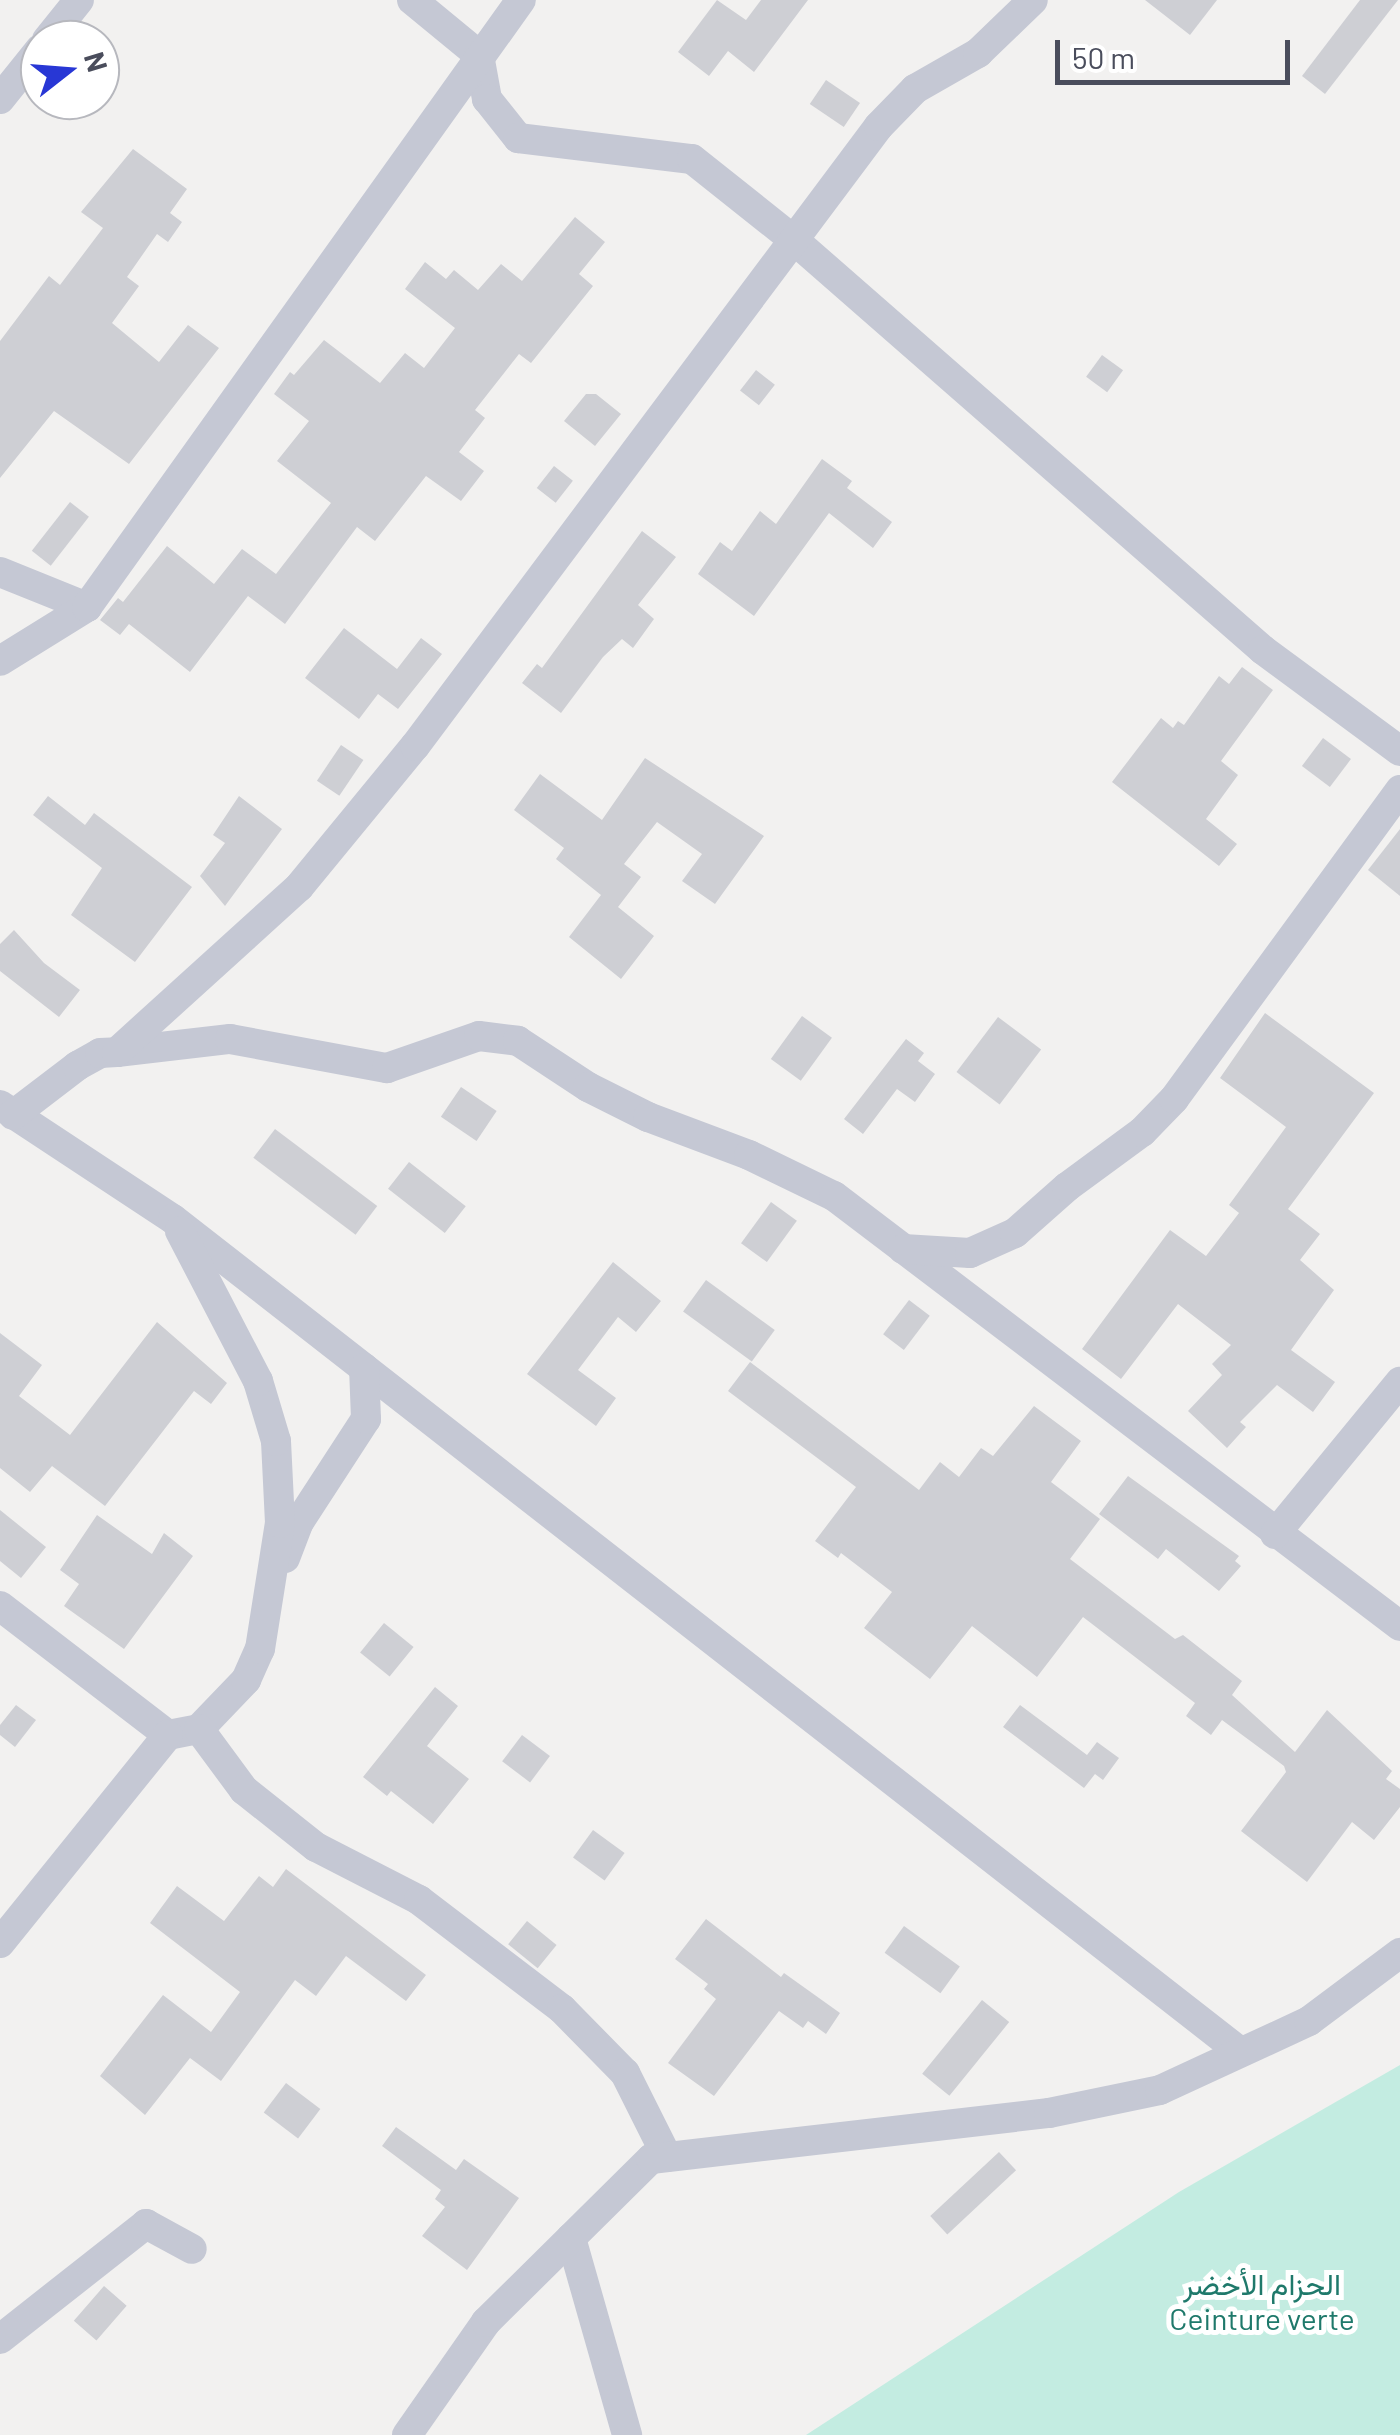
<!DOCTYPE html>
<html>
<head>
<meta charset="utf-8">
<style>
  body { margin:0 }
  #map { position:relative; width:1400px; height:2435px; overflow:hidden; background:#f2f1f0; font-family:Barlow,Vazirmatn,sans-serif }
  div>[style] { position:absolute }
  .green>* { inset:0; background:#c3ece1 }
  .building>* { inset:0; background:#cecfd4; transform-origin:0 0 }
  .minor>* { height:30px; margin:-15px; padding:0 15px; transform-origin:15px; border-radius:15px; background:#c5c8d4 }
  span { translate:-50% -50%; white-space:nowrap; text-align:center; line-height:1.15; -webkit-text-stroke:10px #fff; paint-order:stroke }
  .park-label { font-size:30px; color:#1f796b }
  .north { position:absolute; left:20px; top:20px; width:100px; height:100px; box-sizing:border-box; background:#fff; border:2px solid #b7b8be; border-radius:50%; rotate:73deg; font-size:28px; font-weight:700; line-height:40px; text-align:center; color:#4a4d5c }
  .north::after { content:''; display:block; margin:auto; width:35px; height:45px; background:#2837d5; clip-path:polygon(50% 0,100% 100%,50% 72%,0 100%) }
  .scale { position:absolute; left:1055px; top:40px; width:235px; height:45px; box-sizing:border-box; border:5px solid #4a4d5c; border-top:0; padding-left:12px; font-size:30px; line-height:35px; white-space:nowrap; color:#4a4d5c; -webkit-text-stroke:8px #fff; paint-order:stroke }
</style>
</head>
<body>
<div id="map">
  <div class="green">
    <div style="clip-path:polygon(1400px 2065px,1400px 2435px,806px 2435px,1179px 2192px)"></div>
  </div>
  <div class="building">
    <div style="clip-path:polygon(717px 0,746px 20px,761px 0,808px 0,754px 72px,728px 51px,709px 76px,678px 52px)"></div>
    <div style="clip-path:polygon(1145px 0,1217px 0,1190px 35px)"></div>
    <div style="clip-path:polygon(1360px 0,1398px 0,1325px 94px,1302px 76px)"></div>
    <div style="left:826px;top:80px;width:41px;height:29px;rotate:34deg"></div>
    <div style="clip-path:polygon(133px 149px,187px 189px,170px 213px,182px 222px,168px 242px,157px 234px,127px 277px,139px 286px,112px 323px,159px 362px,188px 325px,219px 348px,129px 464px,54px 411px,0 478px,0 341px,49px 276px,60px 285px,103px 228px,81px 212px)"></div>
    <div style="clip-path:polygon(575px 217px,605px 242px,579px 274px,593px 286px,531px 363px,519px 354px,475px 410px,485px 418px,459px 452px,484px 471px,461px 501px,426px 476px,375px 541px,357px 527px,285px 624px,248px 596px,190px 672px,129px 624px,120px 635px,100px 620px,118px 598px,123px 602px,167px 546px,214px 584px,242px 549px,276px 574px,331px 503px,277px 461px,309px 421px,274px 394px,290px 372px,294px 375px,324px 340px,380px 383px,405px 353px,424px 368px,455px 328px,405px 289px,425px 262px,446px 279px,454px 270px,478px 290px,501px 264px,522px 281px)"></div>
    <div style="left:1102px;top:355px;width:26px;height:27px;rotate:36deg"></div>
    <div style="left:756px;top:370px;width:24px;height:26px;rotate:38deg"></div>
    <div style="clip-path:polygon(586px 394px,596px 394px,621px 414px,595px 446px,564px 421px)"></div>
    <div style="clip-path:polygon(822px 459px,852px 481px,847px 488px,892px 522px,873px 548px,829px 513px,754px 616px,698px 574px,720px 542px,732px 551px,760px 511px,776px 524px)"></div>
    <div style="left:554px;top:466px;width:24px;height:28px;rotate:38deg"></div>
    <div style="left:70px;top:502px;width:24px;height:62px;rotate:38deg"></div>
    <div style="clip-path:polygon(642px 531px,676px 557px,638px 605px,654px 619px,633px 648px,622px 639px,603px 657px,561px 713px,522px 683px,537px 664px,542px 668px)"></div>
    <div style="clip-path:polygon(344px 628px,397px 669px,421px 638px,442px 654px,398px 709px,378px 694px,359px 719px,305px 678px)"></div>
    <div style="clip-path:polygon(1242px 667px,1273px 690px,1221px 761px,1238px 775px,1206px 819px,1237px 844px,1219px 866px,1112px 782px,1161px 718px,1173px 728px,1178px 721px,1184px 725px,1219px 676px,1229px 684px)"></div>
    <div style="left:1323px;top:738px;width:35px;height:35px;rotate:37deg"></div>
    <div style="left:341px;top:745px;width:27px;height:43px;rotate:34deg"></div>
    <div style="clip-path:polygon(645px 758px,764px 836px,715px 904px,682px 881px,702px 854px,657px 822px,624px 864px,641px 877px,618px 907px,654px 936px,621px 979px,569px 937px,601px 895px,556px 859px,564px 848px,514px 810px,540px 774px,602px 820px)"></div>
    <div style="clip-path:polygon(48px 796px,85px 825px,94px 813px,192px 887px,135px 962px,71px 915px,102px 868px,33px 815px)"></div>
    <div style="clip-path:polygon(239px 796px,282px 829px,225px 906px,200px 876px,225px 843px,213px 835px)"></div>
    <div style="clip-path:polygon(1400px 829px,1400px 896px,1368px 870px)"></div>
    <div style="clip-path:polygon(14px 930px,44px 963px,80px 990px,59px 1017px,0 971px,0 944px)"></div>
    <div style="clip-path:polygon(1265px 1013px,1374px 1093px,1288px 1209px,1320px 1234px,1300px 1260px,1334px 1290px,1291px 1350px,1335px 1382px,1313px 1412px,1277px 1385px,1240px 1422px,1246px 1427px,1227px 1448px,1188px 1411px,1222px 1375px,1212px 1364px,1231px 1345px,1178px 1304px,1121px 1379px,1082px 1349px,1170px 1230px,1206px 1256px,1239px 1213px,1229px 1205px,1286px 1127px,1220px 1078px)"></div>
    <div style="left:802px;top:1016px;width:37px;height:53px;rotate:36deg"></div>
    <div style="left:998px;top:1017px;width:54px;height:69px;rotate:37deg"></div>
    <div style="clip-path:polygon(906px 1039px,924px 1053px,918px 1061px,935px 1074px,915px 1102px,897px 1089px,863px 1134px,844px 1119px)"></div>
    <div style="left:461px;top:1087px;width:43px;height:36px;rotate:34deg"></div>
    <div style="left:275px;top:1129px;width:128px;height:36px;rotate:37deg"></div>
    <div style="left:409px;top:1162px;width:72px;height:34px;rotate:38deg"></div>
    <div style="left:771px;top:1202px;width:32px;height:51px;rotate:36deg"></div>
    <div style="clip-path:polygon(613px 1262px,661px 1301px,636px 1332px,618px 1317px,578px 1370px,616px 1398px,596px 1426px,527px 1374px)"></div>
    <div style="left:706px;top:1280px;width:85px;height:39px;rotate:36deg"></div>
    <div style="left:909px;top:1300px;width:26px;height:43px;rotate:37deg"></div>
    <div style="clip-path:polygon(157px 1322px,227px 1383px,211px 1404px,194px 1391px,105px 1506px,52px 1466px,30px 1492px,0 1468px,0 1333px,42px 1365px,19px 1396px,70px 1435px)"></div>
    <div style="clip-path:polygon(750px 1362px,919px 1490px,940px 1462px,959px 1477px,981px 1448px,993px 1456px,1034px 1406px,1081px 1441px,1051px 1482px,1100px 1519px,1070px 1559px,1175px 1639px,1183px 1635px,1242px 1681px,1232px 1695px,1295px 1752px,1327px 1710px,1392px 1771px,1386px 1779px,1400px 1789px,1400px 1807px,1374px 1840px,1352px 1822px,1307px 1882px,1241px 1831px,1286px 1772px,1284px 1766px,1222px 1720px,1211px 1735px,1186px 1716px,1195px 1703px,1083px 1617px,1037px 1677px,972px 1626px,930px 1679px,864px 1628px,892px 1592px,841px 1553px,838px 1558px,815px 1541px,856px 1487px,728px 1391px)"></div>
    <div style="clip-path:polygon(1128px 1476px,1239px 1556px,1235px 1561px,1241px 1566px,1219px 1591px,1166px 1549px,1158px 1559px,1099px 1514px)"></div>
    <div style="clip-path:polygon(0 1510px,46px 1547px,21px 1578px,0 1561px)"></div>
    <div style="clip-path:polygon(97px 1515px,152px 1554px,164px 1533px,193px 1556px,124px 1649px,64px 1606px,79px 1584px,60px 1570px)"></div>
    <div style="left:384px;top:1623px;width:38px;height:38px;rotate:39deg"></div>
    <div style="clip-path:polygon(435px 1687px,458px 1706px,427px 1746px,469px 1779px,433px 1824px,391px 1791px,387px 1796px,363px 1777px)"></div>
    <div style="clip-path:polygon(16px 1705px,36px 1720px,15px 1747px,0 1735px,0 1725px)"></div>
    <div style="clip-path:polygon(1020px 1705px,1087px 1755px,1097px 1742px,1119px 1758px,1103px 1780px,1095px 1774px,1084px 1788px,1003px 1727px)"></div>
    <div style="left:522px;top:1735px;width:35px;height:33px;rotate:37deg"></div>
    <div style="left:593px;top:1830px;width:39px;height:34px;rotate:36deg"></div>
    <div style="clip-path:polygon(286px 1869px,426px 1975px,406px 2001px,346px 1956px,316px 1996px,295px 1980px,221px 2081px,190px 2058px,145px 2115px,100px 2076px,124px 2045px,163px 1995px,211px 2032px,240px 1992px,150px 1923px,177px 1886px,224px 1921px,259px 1876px,273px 1887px)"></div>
    <div style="clip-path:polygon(706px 1919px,781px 1977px,784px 1973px,840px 2013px,826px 2034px,808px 2021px,803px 2028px,779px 2011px,714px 2096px,668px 2063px,716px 1999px,704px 1989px,708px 1984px,675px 1959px)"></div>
    <div style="left:527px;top:1921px;width:38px;height:30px;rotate:39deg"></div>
    <div style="left:904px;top:1926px;width:69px;height:33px;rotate:36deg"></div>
    <div style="left:982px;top:2000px;width:35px;height:95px;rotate:39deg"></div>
    <div style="left:286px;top:2083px;width:43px;height:37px;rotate:37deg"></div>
    <div style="clip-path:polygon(396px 2127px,456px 2170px,464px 2159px,519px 2198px,467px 2270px,422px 2236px,445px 2207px,435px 2199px,441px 2190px,382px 2146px)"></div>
    <div style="left:999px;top:2152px;width:25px;height:94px;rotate:47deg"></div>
    <div style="left:104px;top:2286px;width:30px;height:46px;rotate:41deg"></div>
  </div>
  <div class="minor">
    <div style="left:412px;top:0;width:87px;rotate:39.4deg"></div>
    <div style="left:479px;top:55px;width:45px;rotate:79.7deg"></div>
    <div style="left:487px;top:99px;width:50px;rotate:51.5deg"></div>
    <div style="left:518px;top:138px;width:175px;rotate:6.9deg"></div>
    <div style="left:692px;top:159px;width:130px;rotate:38.5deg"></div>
    <div style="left:794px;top:240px;width:623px;rotate:41.16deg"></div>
    <div style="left:1263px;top:650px;width:170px;rotate:36.4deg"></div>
    <div style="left:47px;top:40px;width:51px;rotate:-51.3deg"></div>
    <div style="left:0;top:99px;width:64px;rotate:-51.3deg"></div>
    <div style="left:0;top:572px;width:94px;rotate:21.9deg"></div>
    <div style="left:87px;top:607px;width:102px;rotate:148.2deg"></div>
    <div style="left:87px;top:607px;width:746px;rotate:-54.44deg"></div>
    <div style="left:117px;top:1052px;width:114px;rotate:-6.6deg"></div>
    <div style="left:230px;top:1039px;width:160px;rotate:10.5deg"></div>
    <div style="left:387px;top:1068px;width:97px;rotate:-19.2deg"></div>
    <div style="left:479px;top:1036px;width:39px;rotate:7deg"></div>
    <div style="left:518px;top:1041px;width:84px;rotate:33.3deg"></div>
    <div style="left:588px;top:1087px;width:67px;rotate:26.6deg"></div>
    <div style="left:648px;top:1117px;width:108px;rotate:20.6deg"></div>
    <div style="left:749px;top:1155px;width:94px;rotate:25.8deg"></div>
    <div style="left:834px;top:1196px;width:711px;rotate:37.22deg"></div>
    <div style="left:0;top:1105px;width:207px;rotate:33.4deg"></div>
    <div style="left:173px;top:1219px;width:1352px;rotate:37.97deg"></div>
    <div style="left:13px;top:1115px;width:81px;rotate:-37.4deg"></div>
    <div style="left:77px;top:1066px;width:26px;rotate:-29deg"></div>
    <div style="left:100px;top:1053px;width:17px;rotate:-3deg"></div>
    <div style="left:117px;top:1052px;width:246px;rotate:-42.2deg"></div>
    <div style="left:299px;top:887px;width:183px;rotate:-50.6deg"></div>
    <div style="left:415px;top:746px;width:774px;rotate:-53.19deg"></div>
    <div style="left:879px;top:126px;width:52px;rotate:-45.8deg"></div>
    <div style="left:915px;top:89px;width:73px;rotate:-29.7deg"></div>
    <div style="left:978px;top:53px;width:76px;rotate:-43.9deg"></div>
    <div style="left:903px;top:1249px;width:67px;rotate:3.4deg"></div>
    <div style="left:970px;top:1253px;width:49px;rotate:-24deg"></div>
    <div style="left:1015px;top:1233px;width:69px;rotate:-41.5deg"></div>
    <div style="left:1067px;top:1187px;width:93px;rotate:-36.3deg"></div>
    <div style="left:1142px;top:1132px;width:46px;rotate:-45.9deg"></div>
    <div style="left:1174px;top:1099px;width:383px;rotate:-53.8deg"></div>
    <div style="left:1275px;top:1534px;width:197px;rotate:-50.6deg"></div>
    <div style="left:285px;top:1558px;width:39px;rotate:-69deg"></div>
    <div style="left:299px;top:1522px;width:123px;rotate:-57deg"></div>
    <div style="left:366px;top:1419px;width:51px;rotate:-92.2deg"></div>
    <div style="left:0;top:1606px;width:212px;rotate:37.5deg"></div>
    <div style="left:168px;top:1735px;width:32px;rotate:-11deg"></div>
    <div style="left:199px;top:1729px;width:68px;rotate:-46.2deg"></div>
    <div style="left:246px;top:1680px;width:34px;rotate:-66deg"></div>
    <div style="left:260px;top:1649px;width:128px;rotate:-81deg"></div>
    <div style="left:280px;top:1523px;width:82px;rotate:-92.8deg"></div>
    <div style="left:276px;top:1441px;width:63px;rotate:-106.7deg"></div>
    <div style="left:258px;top:1381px;width:169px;rotate:-117.5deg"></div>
    <div style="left:199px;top:1729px;width:76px;rotate:53.6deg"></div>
    <div style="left:244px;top:1790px;width:92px;rotate:38.4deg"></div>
    <div style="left:316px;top:1847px;width:116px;rotate:27.2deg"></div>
    <div style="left:419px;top:1900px;width:180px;rotate:37.3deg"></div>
    <div style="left:562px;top:2009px;width:90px;rotate:45.5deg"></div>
    <div style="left:625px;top:2073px;width:94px;rotate:63.4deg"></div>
    <div style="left:0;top:1943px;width:267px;rotate:-51.1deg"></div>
    <div style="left:571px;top:2238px;width:205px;rotate:74.1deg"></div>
    <div style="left:0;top:2339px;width:186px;rotate:-38.2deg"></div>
    <div style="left:146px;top:2224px;width:52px;rotate:28.5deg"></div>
    <div style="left:407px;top:2435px;width:138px;rotate:-55deg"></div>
    <div style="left:486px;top:2322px;width:232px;rotate:-44.7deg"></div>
    <div style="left:651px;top:2159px;width:401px;rotate:-6.6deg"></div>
    <div style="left:1049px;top:2113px;width:113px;rotate:-11.7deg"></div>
    <div style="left:1160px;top:2090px;width:164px;rotate:-24.8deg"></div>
    <div style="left:1309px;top:2021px;width:114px;rotate:-36.8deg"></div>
  </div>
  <div class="park-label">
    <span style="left:1262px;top:2300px">الحزام الأخضر<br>Ceinture verte</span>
  </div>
  <div class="north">N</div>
  <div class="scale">50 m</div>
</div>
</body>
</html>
